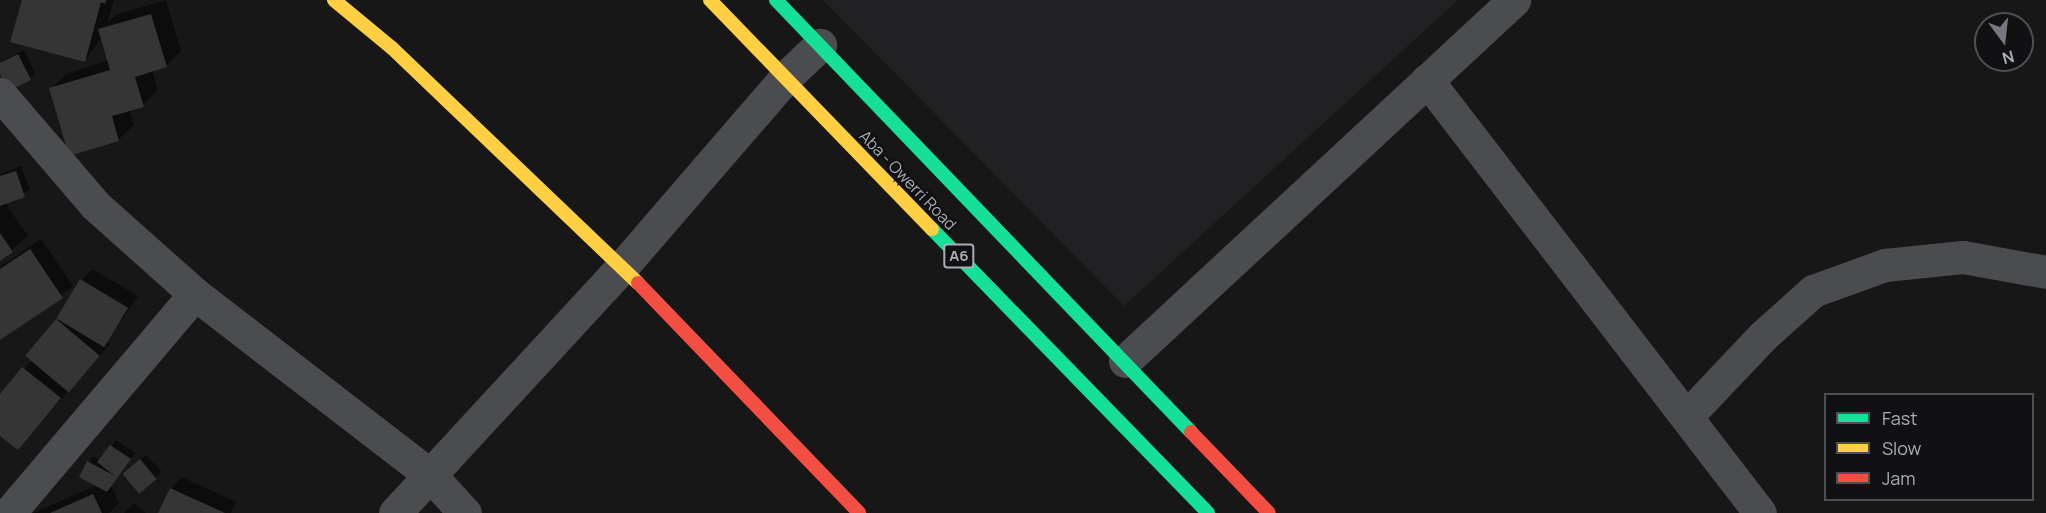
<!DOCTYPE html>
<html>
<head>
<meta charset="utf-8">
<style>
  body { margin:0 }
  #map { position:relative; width:2046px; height:513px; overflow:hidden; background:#171717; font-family:Manrope,sans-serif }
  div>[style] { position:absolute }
  .built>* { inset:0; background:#212123 }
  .shadow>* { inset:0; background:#0007 }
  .building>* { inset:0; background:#353536; transform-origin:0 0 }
  .street>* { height:33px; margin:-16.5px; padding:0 16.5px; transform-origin:16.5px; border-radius:16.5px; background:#4b4c50 }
  .fast>* { height:14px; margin:-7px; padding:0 7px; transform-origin:7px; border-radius:7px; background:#16e098 }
  .slow>* { height:14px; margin:-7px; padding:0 7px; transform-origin:7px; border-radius:7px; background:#ffcf43 }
  .jam>* { height:14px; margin:-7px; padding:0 7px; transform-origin:7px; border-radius:7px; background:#f24e42 }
  span { translate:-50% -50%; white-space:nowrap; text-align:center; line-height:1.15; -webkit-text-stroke:5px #111113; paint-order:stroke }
  .shield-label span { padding:2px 4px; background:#111113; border:2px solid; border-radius:4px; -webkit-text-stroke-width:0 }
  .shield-label { font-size:15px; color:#a8adb8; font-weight:700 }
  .street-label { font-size:16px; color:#a8adb8 }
  .legend { position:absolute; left:1824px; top:393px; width:210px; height:108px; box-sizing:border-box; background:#111113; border:2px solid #4d4f55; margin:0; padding:8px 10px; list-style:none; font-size:18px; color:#a8adb8 }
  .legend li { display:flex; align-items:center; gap:12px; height:30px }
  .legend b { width:30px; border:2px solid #4d4f55 }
  .north { position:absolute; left:1974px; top:12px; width:60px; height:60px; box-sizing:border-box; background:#111113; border:2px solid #4d4f55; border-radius:50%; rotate:165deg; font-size:16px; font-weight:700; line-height:24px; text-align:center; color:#a8adb8 }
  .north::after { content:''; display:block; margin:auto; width:21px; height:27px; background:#757880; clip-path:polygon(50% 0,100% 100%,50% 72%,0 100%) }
</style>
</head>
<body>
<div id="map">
  <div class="built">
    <div style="clip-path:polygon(823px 0,1458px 0,1124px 306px)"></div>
  </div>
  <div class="shadow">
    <div style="clip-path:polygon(23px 0,114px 0,107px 23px,115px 15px,166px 0,181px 51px,166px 66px,152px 70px,158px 90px,143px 105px,129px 109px,134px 125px,118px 140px,51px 89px,66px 74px,109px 60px,102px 37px,85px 60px)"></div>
    <div style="clip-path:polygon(24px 50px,35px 73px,30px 79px,0 71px,3px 60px)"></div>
    <div style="clip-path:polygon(21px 166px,30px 190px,5px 203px,28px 236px,0 260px,0 174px)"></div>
    <div style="clip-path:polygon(41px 239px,73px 286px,0 338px,0 267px)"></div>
    <div style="clip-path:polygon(92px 269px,138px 296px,107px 341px,110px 344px,18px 448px,0 434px,0 397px,32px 360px,27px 355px,59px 318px,81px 280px)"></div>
    <div style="clip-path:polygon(116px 440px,135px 453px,111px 486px,119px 503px,109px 513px,33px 513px,97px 485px,89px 462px,94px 456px,101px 460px)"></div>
    <div style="clip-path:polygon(146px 455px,162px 472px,140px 492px,130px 469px)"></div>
    <div style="clip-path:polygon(182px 477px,236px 502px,231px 513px,160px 513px,171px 488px)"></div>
    <div style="clip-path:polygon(134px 503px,146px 513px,124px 513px)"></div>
  </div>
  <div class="building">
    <div style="clip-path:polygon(22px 0,106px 0,105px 4px,101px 2px,85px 62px,10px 42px)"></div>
    <div style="clip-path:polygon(151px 14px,167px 67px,135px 77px,144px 107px,112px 116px,119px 141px,69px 156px,49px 88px,110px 70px,98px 29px)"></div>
    <div style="clip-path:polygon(18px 54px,31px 80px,8px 91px,0 74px,0 63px)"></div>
    <div style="clip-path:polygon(16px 171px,25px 197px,0 206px,0 176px)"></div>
    <div style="clip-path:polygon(0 233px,13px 252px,0 261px)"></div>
    <div style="clip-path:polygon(30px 249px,63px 298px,0 340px,0 269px)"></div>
    <div style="left:80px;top:279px;width:56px;height:46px;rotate:31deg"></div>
    <div style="left:56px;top:319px;width:57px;height:48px;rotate:40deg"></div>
    <div style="clip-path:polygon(22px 367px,61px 398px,18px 450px,0 436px,0 394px)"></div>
    <div style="clip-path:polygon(110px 445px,131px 459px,107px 492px,79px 477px,87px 461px,115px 476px,97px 462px)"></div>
    <div style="left:140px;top:459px;width:26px;height:23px;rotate:50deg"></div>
    <div style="clip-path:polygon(170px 488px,225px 513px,158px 513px)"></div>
    <div style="clip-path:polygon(93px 494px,102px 513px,50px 513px)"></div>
  </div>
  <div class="street">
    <div style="left:1427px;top:80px;width:546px;rotate:52.44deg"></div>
    <div style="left:0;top:94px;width:146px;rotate:49.4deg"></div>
    <div style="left:95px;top:205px;width:134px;rotate:41.7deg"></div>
    <div style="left:195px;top:294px;width:295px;rotate:37.6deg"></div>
    <div style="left:429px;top:474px;width:53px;rotate:47.3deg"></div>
    <div style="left:1125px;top:361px;width:531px;rotate:-42.86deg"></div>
    <div style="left:1688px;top:415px;width:110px;rotate:-46.5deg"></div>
    <div style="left:1764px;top:335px;width:66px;rotate:-41.9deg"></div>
    <div style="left:1813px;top:291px;width:77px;rotate:-19.9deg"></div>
    <div style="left:1885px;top:265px;width:78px;rotate:-5.9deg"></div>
    <div style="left:1963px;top:257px;width:84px;rotate:10.2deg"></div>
    <div style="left:9px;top:513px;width:287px;rotate:-49.7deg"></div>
    <div style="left:395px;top:513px;width:335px;rotate:-47.3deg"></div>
    <div style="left:622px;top:267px;width:251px;rotate:-49.2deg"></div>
    <div style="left:786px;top:77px;width:47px;rotate:-43.3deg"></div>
  </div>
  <div class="fast">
    <div style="left:776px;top:0;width:599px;rotate:46.15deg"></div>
    <div style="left:932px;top:229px;width:396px;rotate:45.8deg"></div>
  </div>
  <div class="slow">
    <div style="left:334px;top:0;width:75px;rotate:39.6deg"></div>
    <div style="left:392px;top:48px;width:340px;rotate:43.7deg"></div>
    <div style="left:710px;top:0;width:319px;rotate:45.9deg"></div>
  </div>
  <div class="jam">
    <div style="left:638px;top:283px;width:319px;rotate:46.1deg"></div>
    <div style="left:1191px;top:432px;width:112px;rotate:46.1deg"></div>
  </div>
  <div class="shield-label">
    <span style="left:959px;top:256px">A6</span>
  </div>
  <div class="street-label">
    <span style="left:908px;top:180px;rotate:46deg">Aba - Owerri Road</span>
  </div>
  <ul class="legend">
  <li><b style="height:8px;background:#16e098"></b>Fast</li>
  <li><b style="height:8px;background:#ffcf43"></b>Slow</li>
  <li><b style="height:8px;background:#f24e42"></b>Jam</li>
  </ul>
  <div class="north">N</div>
</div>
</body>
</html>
